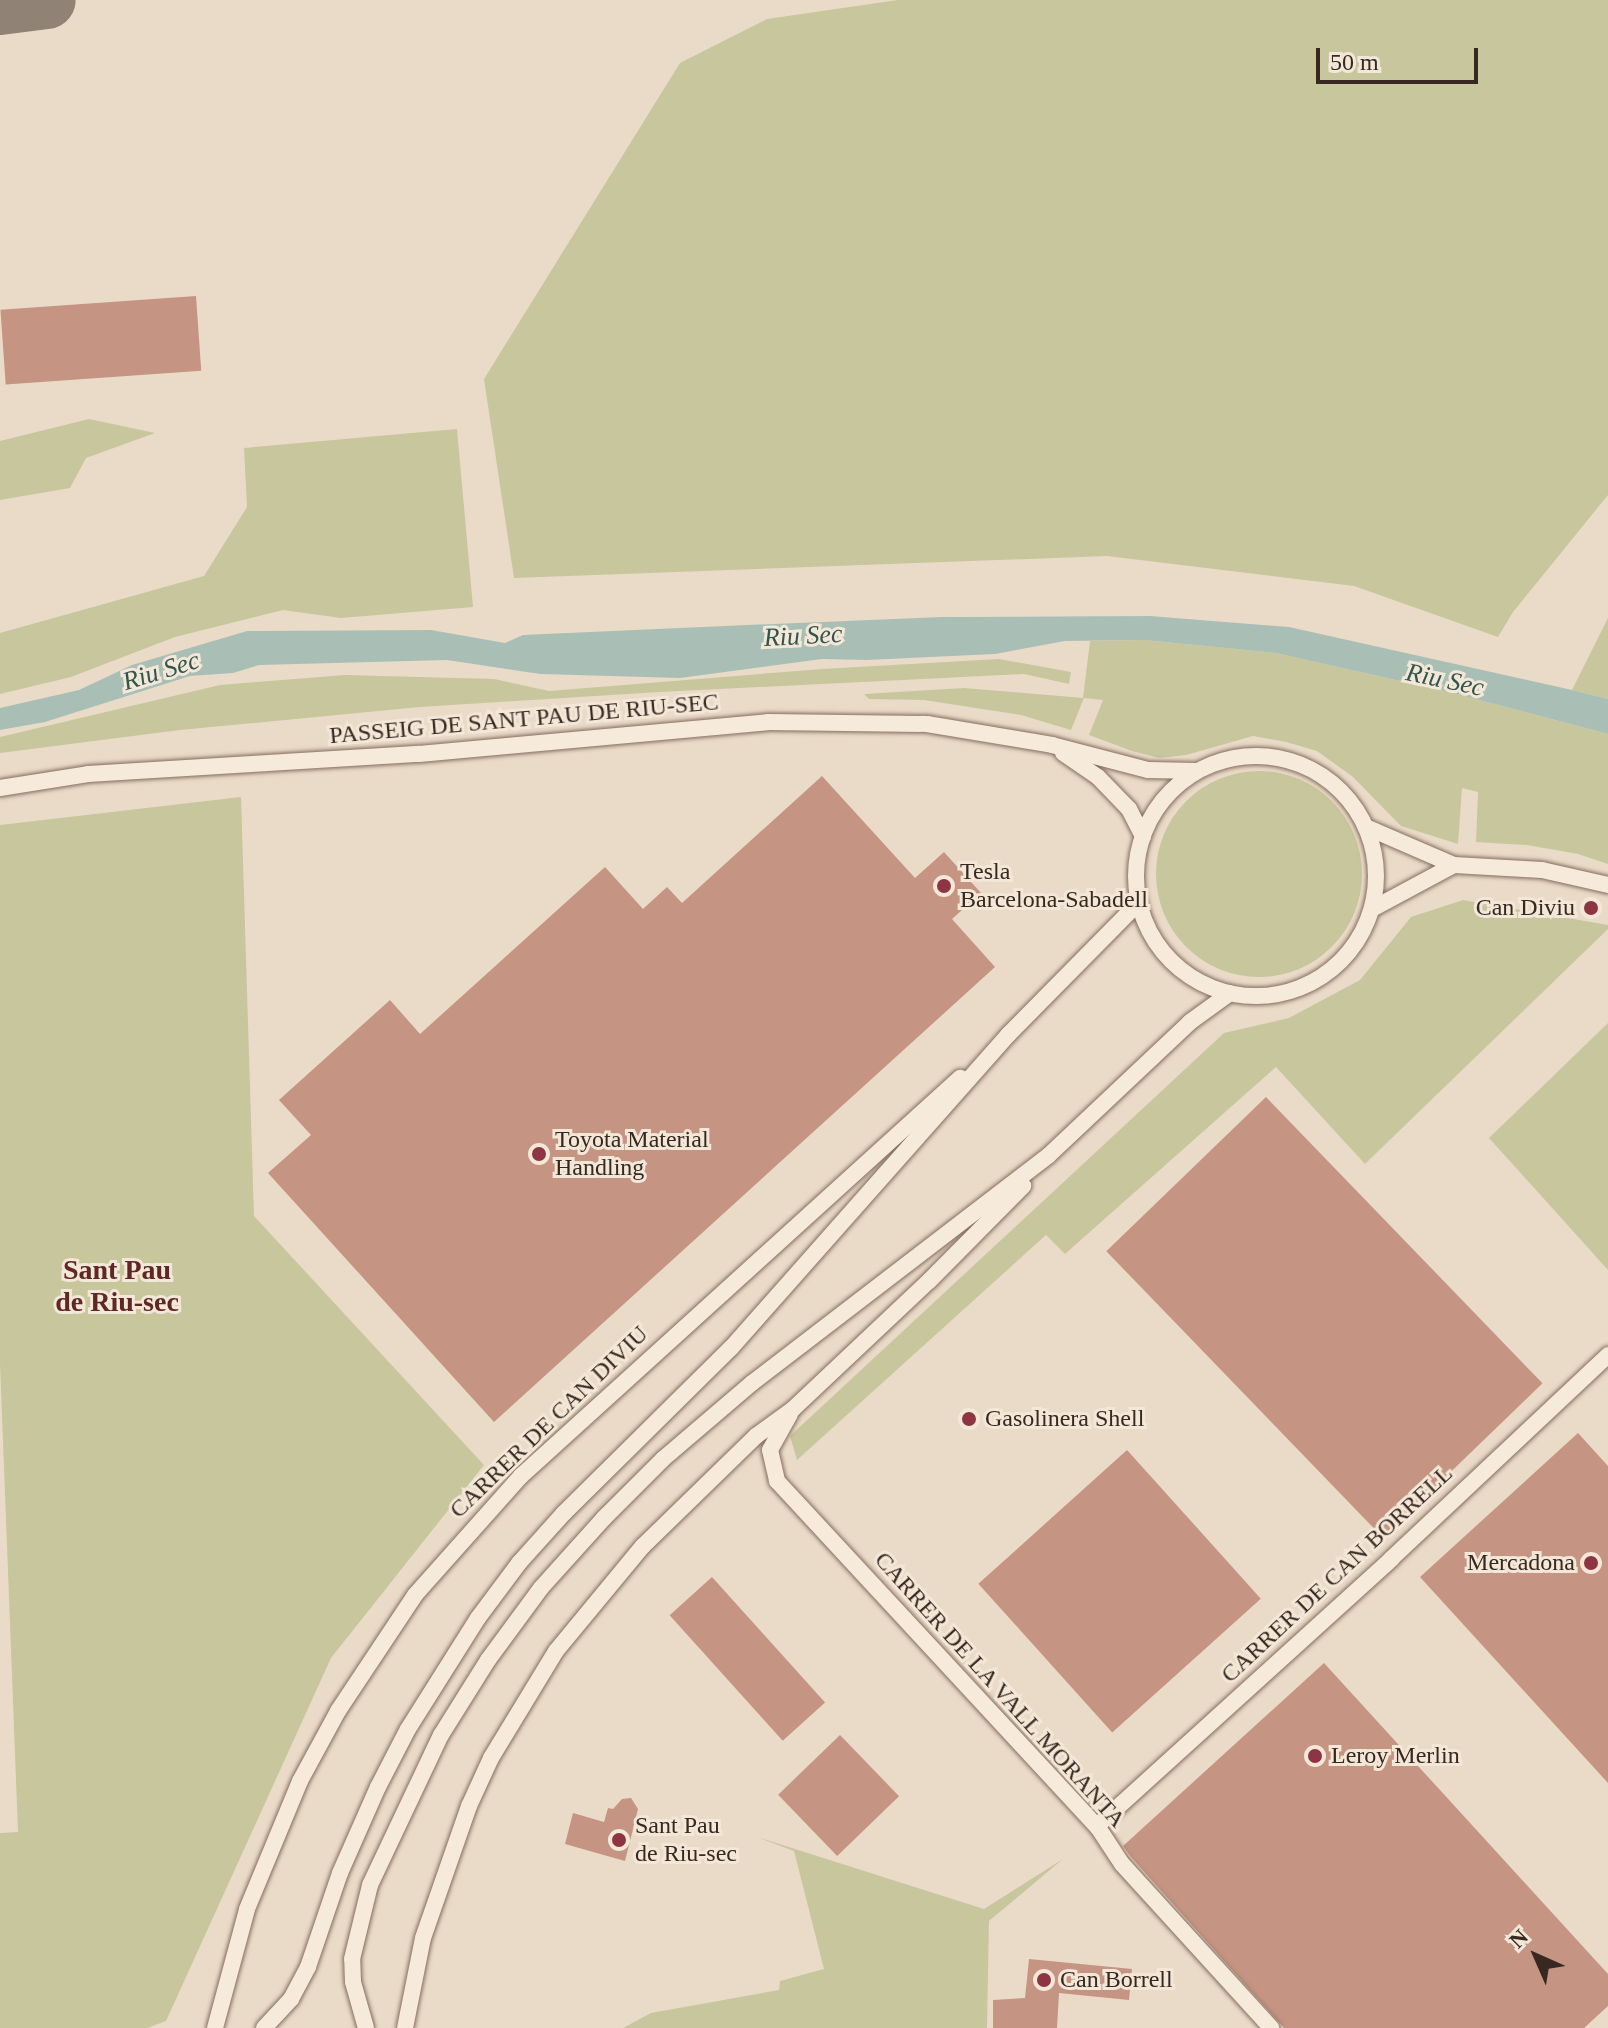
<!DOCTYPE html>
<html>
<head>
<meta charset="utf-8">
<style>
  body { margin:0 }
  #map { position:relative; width:1608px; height:2028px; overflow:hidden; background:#eadbc8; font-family:"Times New Roman",serif }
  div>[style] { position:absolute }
  .green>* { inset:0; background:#c8c69d }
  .round { border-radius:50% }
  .water>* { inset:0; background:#a9bfb5 }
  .taxiway>* { height:58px; margin:-29px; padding:0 29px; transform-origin:29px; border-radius:29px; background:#908274 }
  .building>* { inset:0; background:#c59482; transform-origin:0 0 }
  .roads { filter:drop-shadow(0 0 2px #856d5f) drop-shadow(0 0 2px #856d5f) }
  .street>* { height:16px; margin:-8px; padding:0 8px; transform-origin:8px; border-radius:8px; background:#f6eadb }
  .street>.ring { margin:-8px; padding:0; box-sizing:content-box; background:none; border:16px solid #f6eadb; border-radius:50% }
  .dots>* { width:22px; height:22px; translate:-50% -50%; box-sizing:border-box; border:4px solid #f3e7d7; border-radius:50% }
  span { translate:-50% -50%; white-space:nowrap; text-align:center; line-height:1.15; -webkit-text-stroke:6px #f3e7d7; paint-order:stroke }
  .street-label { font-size:24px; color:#372821 }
  .poi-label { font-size:24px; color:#372821 }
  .left { translate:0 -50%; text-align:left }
  .right { translate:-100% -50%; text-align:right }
  .water-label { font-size:26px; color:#32554d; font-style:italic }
  .quarter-label { font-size:28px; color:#5f2824; font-weight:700 }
  .north { position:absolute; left:1496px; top:1916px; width:80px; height:80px; -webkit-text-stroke:6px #f3e7d7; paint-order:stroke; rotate:315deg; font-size:22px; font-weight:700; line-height:32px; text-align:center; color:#372821 }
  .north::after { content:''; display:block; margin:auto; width:28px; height:36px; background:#372821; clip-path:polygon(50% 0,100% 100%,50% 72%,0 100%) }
  .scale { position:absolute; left:1316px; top:48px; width:162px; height:36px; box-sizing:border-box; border:4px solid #372821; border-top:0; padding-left:10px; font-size:24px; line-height:28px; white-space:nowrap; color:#372821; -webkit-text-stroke:6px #f3e7d7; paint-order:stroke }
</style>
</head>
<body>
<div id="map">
  <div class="green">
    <div style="clip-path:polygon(898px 0,1608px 0,1608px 495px,1513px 612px,1498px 637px,1354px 586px,1107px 556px,514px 578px,484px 379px,680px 63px,767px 19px)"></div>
    <div style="clip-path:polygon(89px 419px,155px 433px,86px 458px,70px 488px,0 500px,0 441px)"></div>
    <div style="clip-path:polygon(457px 429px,473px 607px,341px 618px,283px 610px,175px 637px,71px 677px,0 694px,0 633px,204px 576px,247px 507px,244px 448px)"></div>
    <div style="clip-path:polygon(1608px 618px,1608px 699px,1572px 690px)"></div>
    <div style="clip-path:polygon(1144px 640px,1276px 653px,1453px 693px,1608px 734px,1608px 864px,1578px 854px,1527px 845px,1476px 842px,1478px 792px,1462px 788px,1458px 844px,1401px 826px,1353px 777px,1317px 751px,1286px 742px,1253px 736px,1186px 755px,1159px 758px,1132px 751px,1089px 735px,1103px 700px,1084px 698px,1071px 730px,1021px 715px,924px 700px,869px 699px,864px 694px,964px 688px,1083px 698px,1090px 641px)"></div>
    <div style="clip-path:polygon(999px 659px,1071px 672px,1069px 684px,1024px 674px,659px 692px,420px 707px,180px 730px,0 753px,0 737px,220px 685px,345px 675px,494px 679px,549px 691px,822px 669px)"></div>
    <div class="round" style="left:1156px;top:771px;width:206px;height:206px"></div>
    <div style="clip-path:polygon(241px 797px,254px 1216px,484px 1465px,331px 1658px,166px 2021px,147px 2028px,0 2028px,0 1833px,18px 1832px,0 1363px,0 825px)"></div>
    <div style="clip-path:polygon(1463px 900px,1608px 925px,1608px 929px,1365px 1164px,1276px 1067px,1065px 1254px,1046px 1235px,797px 1460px,790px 1436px,1224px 1033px,1289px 1018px,1360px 980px,1411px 917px)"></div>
    <div style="clip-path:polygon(1608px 1023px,1608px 1270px,1489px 1138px)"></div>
    <div style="clip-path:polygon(757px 1837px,984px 1909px,1063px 1859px,989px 1921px,987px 2028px,623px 2028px,651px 2013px,779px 1990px,780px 1981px,824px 1969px,794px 1851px)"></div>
  </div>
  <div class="water">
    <div style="clip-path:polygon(1150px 616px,1289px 627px,1572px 690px,1608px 699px,1608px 734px,1453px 693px,1276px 653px,1144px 640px,1065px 641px,995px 654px,867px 660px,822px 659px,680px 678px,540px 674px,447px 660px,259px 665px,233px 673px,190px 676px,45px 722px,0 730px,0 708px,79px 690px,132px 665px,247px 631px,431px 630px,505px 643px,523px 635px,747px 625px,942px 617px)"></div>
  </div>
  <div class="taxiway">
    <div style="left:0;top:6px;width:47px;rotate:-7.3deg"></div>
  </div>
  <div class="building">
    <div style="left:196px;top:296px;width:75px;height:196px;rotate:86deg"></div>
    <div style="clip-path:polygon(822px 776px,915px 878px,944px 852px,981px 893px,952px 919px,995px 967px,494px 1422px,268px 1173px,311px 1135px,279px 1100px,390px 1000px,420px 1034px,605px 867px,643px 909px,667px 887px,682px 903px)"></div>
    <div style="left:1266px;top:1097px;width:398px;height:222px;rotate:46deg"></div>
    <div style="clip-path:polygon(1578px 1433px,1608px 1466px,1608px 1783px,1420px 1577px)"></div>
    <div style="left:1127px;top:1450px;width:200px;height:200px;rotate:48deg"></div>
    <div style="left:712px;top:1577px;width:169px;height:57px;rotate:48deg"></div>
    <div style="clip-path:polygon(1324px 1663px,1608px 1974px,1608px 2006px,1584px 2028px,1284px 2028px,1131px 1857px,1123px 1846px)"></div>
    <div style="left:840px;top:1735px;width:85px;height:86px;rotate:46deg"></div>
    <div style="clip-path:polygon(631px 1798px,638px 1809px,625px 1861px,565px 1844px,573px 1813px,604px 1822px,608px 1808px,613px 1809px,622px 1799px)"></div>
    <div style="clip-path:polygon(1029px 1959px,1132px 1969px,1129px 2000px,1059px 1993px,1057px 2028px,993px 2028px,993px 2000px,1025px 1998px)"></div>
  </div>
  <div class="roads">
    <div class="street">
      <div style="left:1063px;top:753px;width:42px;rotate:34.4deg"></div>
      <div style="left:1098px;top:777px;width:45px;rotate:45.9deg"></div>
      <div style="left:1129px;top:809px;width:31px;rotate:63deg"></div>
      <div class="ring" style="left:1136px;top:756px;width:224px;height:224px"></div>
      <div style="left:0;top:788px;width:89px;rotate:-9deg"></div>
      <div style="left:88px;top:774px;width:332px;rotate:-3.5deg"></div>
      <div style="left:419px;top:754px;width:350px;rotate:-5.2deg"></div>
      <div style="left:768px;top:722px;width:159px;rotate:0.7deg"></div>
      <div style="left:927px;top:724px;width:127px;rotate:9.5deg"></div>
      <div style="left:1052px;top:745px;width:99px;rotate:14.6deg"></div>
      <div style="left:1148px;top:770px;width:49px;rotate:1.2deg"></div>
      <div style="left:1366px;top:827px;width:96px;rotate:23.4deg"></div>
      <div style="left:1454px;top:865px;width:88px;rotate:3.3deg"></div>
      <div style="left:1542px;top:870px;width:68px;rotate:12.8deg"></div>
      <div style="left:1372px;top:909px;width:93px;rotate:-28.2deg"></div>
      <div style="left:790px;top:1414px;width:41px;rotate:119.1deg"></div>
      <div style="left:770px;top:1450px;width:32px;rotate:77deg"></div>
      <div style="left:777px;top:1481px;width:471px;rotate:47.2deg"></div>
      <div style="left:1097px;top:1826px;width:45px;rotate:56.7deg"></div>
      <div style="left:1122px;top:1864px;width:222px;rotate:47.7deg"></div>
      <div style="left:1097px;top:1826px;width:397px;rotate:-42.2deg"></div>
      <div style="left:1391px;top:1559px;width:298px;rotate:-43.2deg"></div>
      <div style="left:215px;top:2028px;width:123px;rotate:-74.9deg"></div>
      <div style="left:247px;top:1909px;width:139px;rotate:-67.5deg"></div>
      <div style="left:300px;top:1781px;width:80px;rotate:-61.5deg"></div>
      <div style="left:338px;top:1711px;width:139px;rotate:-56.4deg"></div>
      <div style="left:415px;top:1595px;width:159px;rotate:-48.3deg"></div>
      <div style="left:521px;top:1476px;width:593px;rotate:-42.2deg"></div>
      <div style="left:264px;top:2028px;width:40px;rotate:-47deg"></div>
      <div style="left:291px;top:1999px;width:36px;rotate:-62deg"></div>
      <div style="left:308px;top:1967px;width:99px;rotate:-71.2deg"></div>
      <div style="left:340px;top:1873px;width:94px;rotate:-66.2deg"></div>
      <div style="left:378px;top:1787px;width:65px;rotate:-62.7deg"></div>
      <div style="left:408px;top:1729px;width:131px;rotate:-57.8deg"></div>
      <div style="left:478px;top:1618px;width:69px;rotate:-53.3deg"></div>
      <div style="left:519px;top:1563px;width:67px;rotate:-48deg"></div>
      <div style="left:564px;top:1513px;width:235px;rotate:-44.7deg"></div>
      <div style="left:731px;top:1348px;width:419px;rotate:-48.5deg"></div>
      <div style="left:1009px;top:1034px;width:185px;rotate:-45.4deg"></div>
      <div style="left:366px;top:2028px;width:48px;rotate:-105.8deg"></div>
      <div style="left:353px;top:1982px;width:23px;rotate:-92deg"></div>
      <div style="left:352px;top:1959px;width:76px;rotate:-76.3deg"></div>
      <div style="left:370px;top:1885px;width:166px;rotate:-64.7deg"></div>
      <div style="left:441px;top:1735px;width:89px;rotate:-57.9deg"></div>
      <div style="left:488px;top:1660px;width:89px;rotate:-53.6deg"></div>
      <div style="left:541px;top:1588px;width:94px;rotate:-48deg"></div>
      <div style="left:604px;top:1518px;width:83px;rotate:-45deg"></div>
      <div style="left:663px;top:1459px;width:117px;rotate:-40.5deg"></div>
      <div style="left:752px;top:1383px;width:374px;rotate:-37.5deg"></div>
      <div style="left:1049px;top:1155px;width:194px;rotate:-43.3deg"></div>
      <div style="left:1190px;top:1022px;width:49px;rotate:-35.9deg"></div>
      <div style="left:405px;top:2028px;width:92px;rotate:-78.7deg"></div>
      <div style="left:423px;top:1938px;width:140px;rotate:-70.8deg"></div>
      <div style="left:469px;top:1806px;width:53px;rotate:-65.4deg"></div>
      <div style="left:491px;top:1758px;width:125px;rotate:-58.7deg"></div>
      <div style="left:556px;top:1651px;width:136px;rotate:-50.4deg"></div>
      <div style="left:643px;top:1546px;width:158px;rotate:-44.2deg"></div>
      <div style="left:756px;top:1436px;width:46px;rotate:-36.1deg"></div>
      <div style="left:793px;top:1409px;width:187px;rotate:-43.3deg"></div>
      <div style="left:929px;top:1281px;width:134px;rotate:-45.3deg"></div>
    </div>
  </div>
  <div class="dots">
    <div style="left:944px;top:886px;background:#8e3543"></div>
    <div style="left:1591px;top:908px;background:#8e3543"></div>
    <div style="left:539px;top:1154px;background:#8e3543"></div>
    <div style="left:969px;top:1419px;background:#8e3543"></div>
    <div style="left:1591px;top:1563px;background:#8e3543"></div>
    <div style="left:1315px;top:1756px;background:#8e3543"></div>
    <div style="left:619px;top:1840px;background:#8e3543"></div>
    <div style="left:1044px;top:1980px;background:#8e3543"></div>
  </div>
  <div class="street-label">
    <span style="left:524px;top:719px;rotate:-5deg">PASSEIG DE SANT PAU DE RIU-SEC</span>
    <span style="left:549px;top:1422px;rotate:-44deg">CARRER DE CAN DIVIU</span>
    <span style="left:1337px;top:1574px;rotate:-43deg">CARRER DE CAN BORRELL</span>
    <span style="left:1000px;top:1690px;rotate:48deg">CARRER DE LA VALL MORANTA</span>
  </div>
  <div class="poi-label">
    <span class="left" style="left:960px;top:886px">Tesla<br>Barcelona-Sabadell</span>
    <span class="right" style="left:1575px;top:908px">Can Diviu</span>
    <span class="left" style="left:555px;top:1154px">Toyota Material<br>Handling</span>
    <span class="left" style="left:985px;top:1419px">Gasolinera Shell</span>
    <span class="right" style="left:1575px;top:1563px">Mercadona</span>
    <span class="left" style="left:1331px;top:1756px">Leroy Merlin</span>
    <span class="left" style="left:635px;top:1840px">Sant Pau<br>de Riu-sec</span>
    <span class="left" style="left:1060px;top:1980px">Can Borrell</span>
  </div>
  <div class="water-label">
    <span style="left:803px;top:636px;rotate:-3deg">Riu Sec</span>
    <span style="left:161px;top:671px;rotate:-17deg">Riu Sec</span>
    <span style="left:1445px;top:680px;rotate:12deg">Riu Sec</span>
  </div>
  <div class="quarter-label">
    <span style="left:117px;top:1286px">Sant Pau<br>de Riu-sec</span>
  </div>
  <div class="north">N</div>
  <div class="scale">50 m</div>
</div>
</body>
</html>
